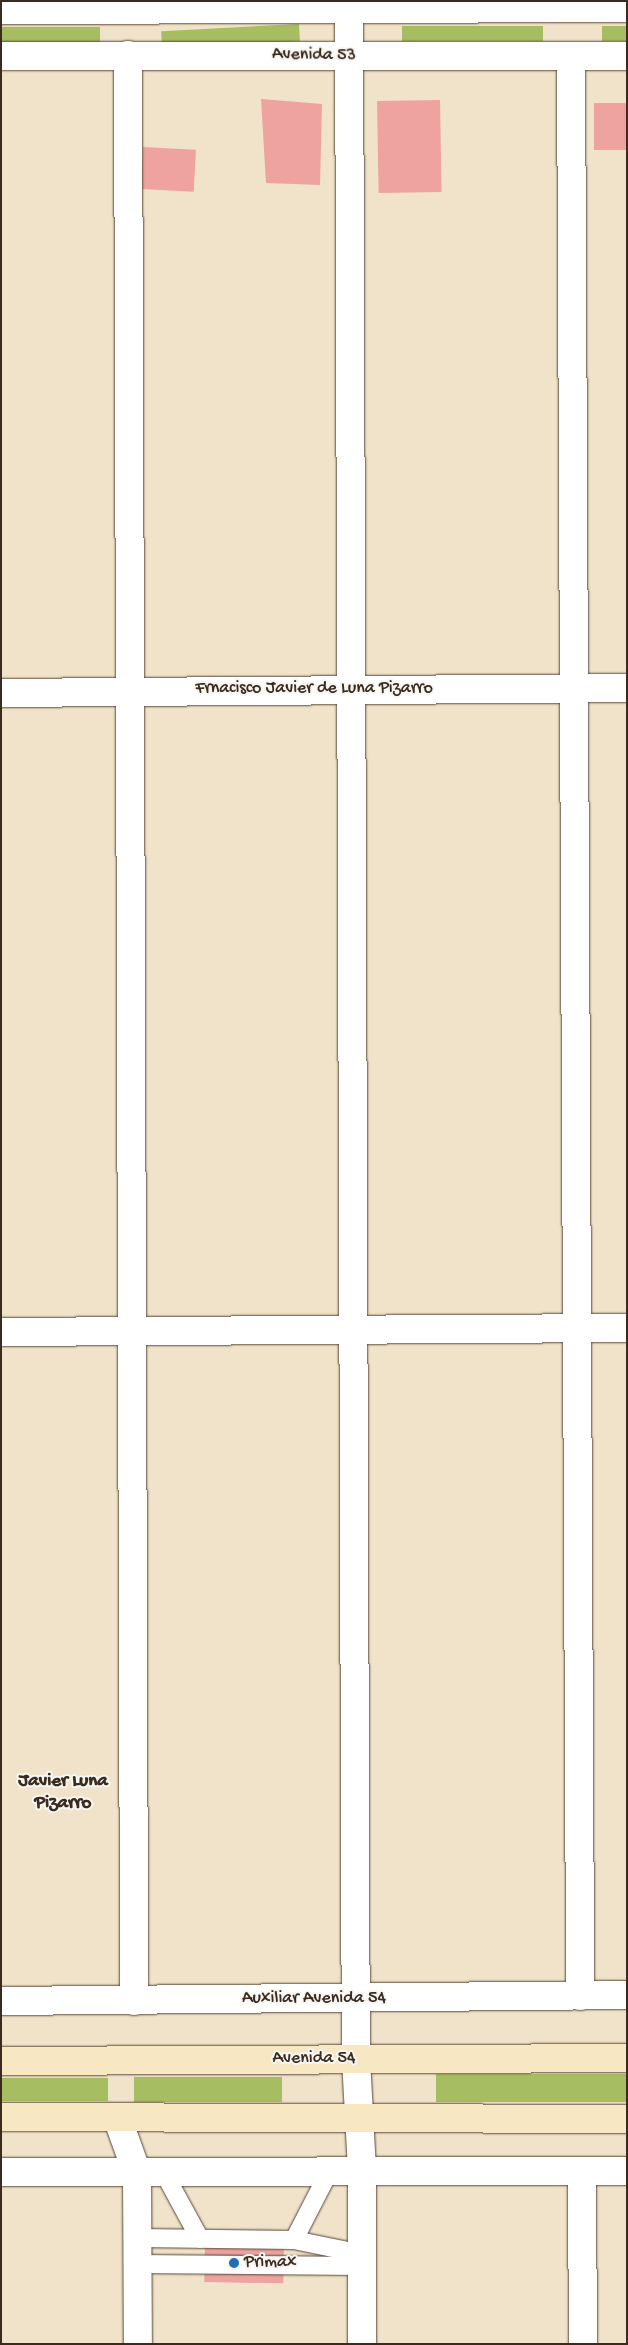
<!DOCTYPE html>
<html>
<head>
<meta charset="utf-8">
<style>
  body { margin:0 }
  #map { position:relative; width:628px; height:2345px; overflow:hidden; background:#f0e3c9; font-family:"Gochi Hand",sans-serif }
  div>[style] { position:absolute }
  .green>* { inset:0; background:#a7bd62; transform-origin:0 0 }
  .building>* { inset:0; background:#eea3a0; transform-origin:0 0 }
  .roads { filter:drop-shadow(0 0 1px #564638) drop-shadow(0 0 1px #564638) }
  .service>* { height:18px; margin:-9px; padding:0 9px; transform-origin:9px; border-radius:9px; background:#fff }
  .minor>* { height:28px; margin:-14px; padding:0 14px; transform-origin:14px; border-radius:14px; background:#fff }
  .tertiary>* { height:28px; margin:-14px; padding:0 14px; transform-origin:14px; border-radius:14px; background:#fff }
  .secondary>* { height:28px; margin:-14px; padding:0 14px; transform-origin:14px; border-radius:14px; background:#f7e8c3 }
  .dots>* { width:14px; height:14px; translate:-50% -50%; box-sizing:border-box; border:2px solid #f6f6f2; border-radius:50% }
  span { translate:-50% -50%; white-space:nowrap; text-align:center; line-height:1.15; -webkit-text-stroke:4px #f6f6f2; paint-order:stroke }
  .street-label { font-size:18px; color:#3b2a1e }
  .poi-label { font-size:18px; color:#3b2a1e }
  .left { translate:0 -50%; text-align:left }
  .neighbourhood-label { font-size:19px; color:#3b2a1e; font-weight:700 }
  .frame { position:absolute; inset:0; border:2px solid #3b2a1e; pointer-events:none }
</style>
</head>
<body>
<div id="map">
  <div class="green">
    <div style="left:299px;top:24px;width:17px;height:138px;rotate:87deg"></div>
    <div style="left:402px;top:26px;width:141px;height:15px"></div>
    <div style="left:602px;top:26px;width:25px;height:15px"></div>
    <div style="left:1px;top:27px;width:99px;height:16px"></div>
    <div style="left:627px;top:2074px;width:28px;height:191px;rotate:90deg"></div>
    <div style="left:282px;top:2077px;width:25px;height:148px;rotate:90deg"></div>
    <div style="left:108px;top:2078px;width:23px;height:107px;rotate:90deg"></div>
  </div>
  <div class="building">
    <div style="clip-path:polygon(261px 99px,322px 104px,320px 185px,266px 183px)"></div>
    <div style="left:440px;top:100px;width:92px;height:63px;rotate:89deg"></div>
    <div style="left:627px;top:103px;width:47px;height:33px;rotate:90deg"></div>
    <div style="left:143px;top:147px;width:53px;height:42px;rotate:3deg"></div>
    <div style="left:205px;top:2242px;width:79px;height:40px;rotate:1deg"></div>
  </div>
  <div class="roads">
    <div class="service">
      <div style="left:164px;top:2173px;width:75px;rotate:61.4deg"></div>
      <div style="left:138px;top:2238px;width:156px;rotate:0.7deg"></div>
      <div style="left:294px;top:2240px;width:69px;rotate:11.6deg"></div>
      <div style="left:294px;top:2240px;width:76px;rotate:-62.8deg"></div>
      <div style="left:138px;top:2264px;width:224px;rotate:0.5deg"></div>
    </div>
    <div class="minor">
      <div style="left:349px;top:1px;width:2058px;rotate:89.81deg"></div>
      <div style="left:356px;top:2059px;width:112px;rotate:86.9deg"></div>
      <div style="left:362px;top:2171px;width:173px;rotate:90deg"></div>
      <div style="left:128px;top:55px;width:1946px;rotate:89.82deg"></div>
      <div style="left:571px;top:56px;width:1940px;rotate:89.73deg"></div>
      <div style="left:1px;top:693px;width:626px;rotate:-0.46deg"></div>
      <div style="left:1px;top:1332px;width:626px;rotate:-0.37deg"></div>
      <div style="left:1px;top:2001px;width:626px;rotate:-0.55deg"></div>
      <div style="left:117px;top:2117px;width:59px;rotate:70.3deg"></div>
      <div style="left:137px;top:2173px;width:171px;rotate:89.7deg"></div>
      <div style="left:582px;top:2171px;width:173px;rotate:89.7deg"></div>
      <div style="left:1px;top:2172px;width:626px;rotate:-0.09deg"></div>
    </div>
    <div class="tertiary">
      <div style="left:1px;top:10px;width:626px;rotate:-0.18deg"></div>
      <div style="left:1px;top:56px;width:626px"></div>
    </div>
    <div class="secondary">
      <div style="left:1px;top:2061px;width:626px;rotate:-0.27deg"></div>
      <div style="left:1px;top:2117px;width:626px;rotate:0.18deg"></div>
    </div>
  </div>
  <div class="dots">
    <div style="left:234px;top:2263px;background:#1f6fb2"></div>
  </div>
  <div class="street-label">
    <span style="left:314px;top:56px;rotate:1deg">Avenida 53</span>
    <span style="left:314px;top:689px">Frnacisco Javier de Luna Pizarro</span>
    <span style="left:314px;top:1999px">Auxiliar Avenida 54</span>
    <span style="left:314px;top:2059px">Avenida 54</span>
  </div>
  <div class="poi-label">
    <span class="left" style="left:244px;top:2263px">Primax</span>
  </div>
  <div class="neighbourhood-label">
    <span style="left:63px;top:1793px">Javier Luna<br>Pizarro</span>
  </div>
  <div class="frame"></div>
</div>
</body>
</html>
